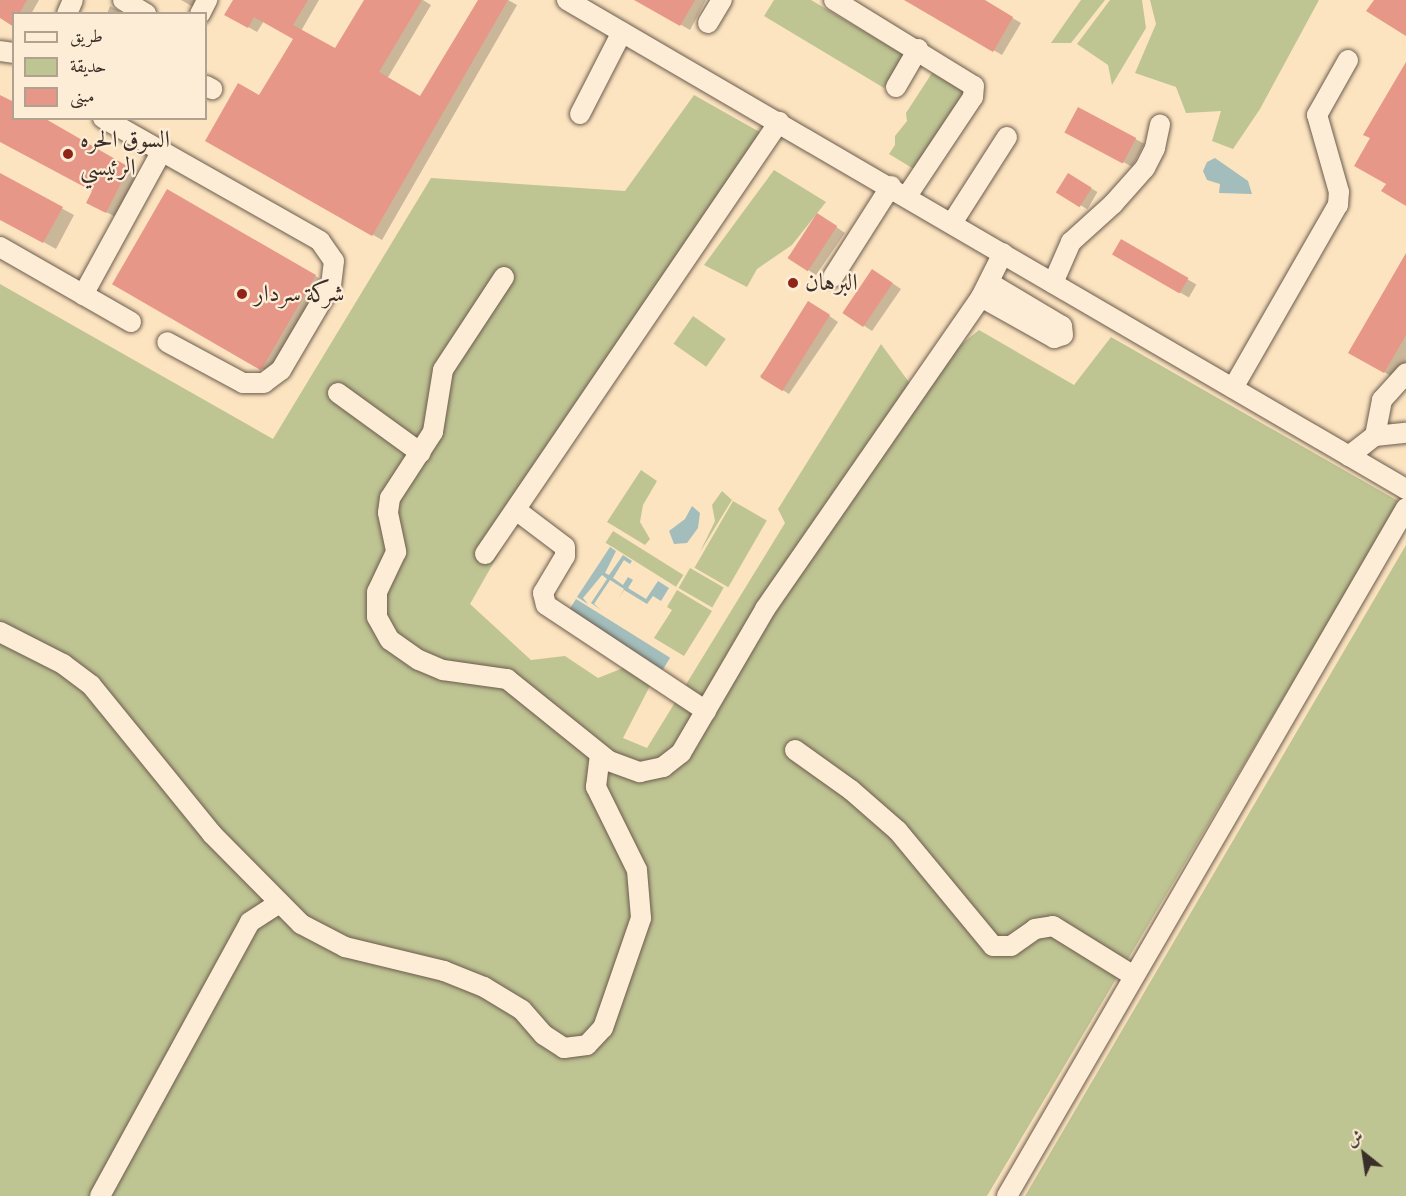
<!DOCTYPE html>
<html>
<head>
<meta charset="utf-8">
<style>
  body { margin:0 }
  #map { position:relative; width:1406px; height:1196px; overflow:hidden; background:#fde4c0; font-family:Alegreya,Amiri,serif }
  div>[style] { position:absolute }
  .green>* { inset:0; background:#bfc493; transform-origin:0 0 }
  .water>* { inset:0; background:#a2bdbb; transform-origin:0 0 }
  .shadow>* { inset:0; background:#0003; transform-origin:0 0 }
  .building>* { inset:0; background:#e69787; transform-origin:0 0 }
  .roads { filter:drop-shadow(0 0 2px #6b5c4e) drop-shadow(0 0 2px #6b5c4e) }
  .minor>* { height:20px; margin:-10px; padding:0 10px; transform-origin:10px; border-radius:10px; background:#feedd6 }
  .dots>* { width:16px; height:16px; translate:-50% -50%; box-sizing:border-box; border:3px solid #feedd6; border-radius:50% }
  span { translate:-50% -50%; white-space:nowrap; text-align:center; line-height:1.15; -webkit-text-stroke:4.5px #feedd6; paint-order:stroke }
  .poi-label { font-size:24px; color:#3a2f28 }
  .left { translate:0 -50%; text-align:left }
  .legend { position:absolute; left:12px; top:12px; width:195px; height:108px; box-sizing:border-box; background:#feedd6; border:2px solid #b0a190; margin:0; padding:8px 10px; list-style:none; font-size:18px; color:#3a2f28 }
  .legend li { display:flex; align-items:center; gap:12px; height:30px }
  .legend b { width:30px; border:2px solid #b0a190 }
  .north { position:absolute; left:1334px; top:1124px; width:60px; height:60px; -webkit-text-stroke:4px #feedd6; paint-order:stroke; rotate:330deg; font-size:16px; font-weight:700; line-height:24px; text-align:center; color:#3a2f28 }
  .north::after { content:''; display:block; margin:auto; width:21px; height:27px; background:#3a2f28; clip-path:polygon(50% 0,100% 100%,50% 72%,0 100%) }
</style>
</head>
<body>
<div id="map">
  <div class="green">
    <div style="clip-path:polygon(774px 0,811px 0,904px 55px,884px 88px,764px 16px)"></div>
    <div style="clip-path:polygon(1081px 0,1105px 0,1071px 43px,1051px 43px)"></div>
    <div style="clip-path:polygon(1110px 0,1142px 0,1146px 28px,1112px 85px,1108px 65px,1077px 44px)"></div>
    <div style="clip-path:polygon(1150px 0,1319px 0,1260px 109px,1233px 149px,1212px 141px,1221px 111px,1186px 113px,1176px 87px,1135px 73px,1156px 24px)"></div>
    <div style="clip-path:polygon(932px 73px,965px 92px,917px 171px,889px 154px,895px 145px,895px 136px,907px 121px,906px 113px)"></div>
    <div style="clip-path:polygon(694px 95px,765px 135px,518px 520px,470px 604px,531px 660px,565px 656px,598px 678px,623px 668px,652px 682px,623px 738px,647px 748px,785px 523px,778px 509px,881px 344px,911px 385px,979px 330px,1074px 385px,1111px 337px,1400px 502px,987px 1196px,0 1196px,0 284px,273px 439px,431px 178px,625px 191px)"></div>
    <div style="clip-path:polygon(774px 170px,826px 202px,792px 245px,757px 269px,747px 287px,704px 265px)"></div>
    <div style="left:693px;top:316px;width:40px;height:34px;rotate:35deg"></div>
    <div style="clip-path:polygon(641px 470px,657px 481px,643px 505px,640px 522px,650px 539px,645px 545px,607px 522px)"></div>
    <div style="clip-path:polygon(722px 491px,732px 500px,700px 552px,715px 521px,712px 505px)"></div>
    <div style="left:733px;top:501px;width:39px;height:77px;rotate:30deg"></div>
    <div style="left:613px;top:531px;width:83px;height:14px;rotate:32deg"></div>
    <div style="clip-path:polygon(1406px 545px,1406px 1196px,1025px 1196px)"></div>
    <div style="left:690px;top:568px;width:39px;height:23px;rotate:30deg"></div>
    <div style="clip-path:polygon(677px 590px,712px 611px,684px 656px,654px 638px,672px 610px,667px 607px)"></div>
  </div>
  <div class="water">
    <div style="clip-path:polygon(1215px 158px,1248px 181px,1252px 194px,1219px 193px,1220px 184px,1207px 180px,1203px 171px,1207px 162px)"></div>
    <div style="clip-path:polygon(692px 506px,700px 513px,698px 528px,687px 543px,674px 544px,669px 531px,685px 519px)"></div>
    <div style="clip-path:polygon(610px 547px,616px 551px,605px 573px,609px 575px,623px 555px,632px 561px,630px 564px,624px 560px,613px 578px,623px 585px,628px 577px,633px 580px,628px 588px,646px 599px,658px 581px,669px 588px,661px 601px,653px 596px,647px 604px,624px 590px,618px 599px,624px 589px,610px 580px,594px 604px,601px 610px,591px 603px,607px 579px,602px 575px,583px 598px,588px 604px,577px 597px)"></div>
    <div style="left:576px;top:599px;width:111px;height:14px;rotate:32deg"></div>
  </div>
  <div class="shadow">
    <div style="clip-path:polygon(0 0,39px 0,31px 14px,0 17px)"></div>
    <div style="clip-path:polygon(181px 0,206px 0,200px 11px)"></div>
    <div style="clip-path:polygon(235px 0,319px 0,301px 31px,336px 50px,366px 0,423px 0,431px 5px,387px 79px,421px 98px,480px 0,508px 0,517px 5px,382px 240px,207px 140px,260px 97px,295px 38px,264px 21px,257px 32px,226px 14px)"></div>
    <div style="clip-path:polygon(651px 0,706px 0,690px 30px,648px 6px)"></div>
    <div style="clip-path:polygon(907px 0,982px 0,1021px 23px,1002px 55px)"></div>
    <div style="clip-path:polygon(110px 6px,119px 11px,123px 14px,107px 14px)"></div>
    <div style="clip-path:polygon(0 106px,14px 118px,39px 118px,140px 175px,118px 218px,100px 209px,94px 191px,0 140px)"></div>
    <div style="left:1079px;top:109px;width:74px;height:26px;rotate:28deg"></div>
    <div style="clip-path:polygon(0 175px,74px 215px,56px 249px,0 218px)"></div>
    <div style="left:1068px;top:175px;width:34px;height:20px;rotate:30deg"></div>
    <div style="left:168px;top:191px;width:180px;height:107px;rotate:30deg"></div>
    <div style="clip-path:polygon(826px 220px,845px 233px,816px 275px,788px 257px)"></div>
    <div style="left:1121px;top:241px;width:87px;height:15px;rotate:30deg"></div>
    <div style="clip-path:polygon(1406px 256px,1406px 363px,1396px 379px,1350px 352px)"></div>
    <div style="clip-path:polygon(882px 276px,901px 289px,872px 331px,863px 325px)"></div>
    <div style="clip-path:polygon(818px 308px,838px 322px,789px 394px,760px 376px)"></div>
  </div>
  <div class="building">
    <div style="clip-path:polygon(0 0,27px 0,19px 14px,14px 14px,14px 27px,0 18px)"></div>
    <div style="clip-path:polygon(233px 0,308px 0,293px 25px,335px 48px,364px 0,422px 0,379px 72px,420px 96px,478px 0,508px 0,372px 236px,205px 141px,238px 83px,259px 95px,293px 39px,254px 17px,248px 28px,224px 15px)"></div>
    <div style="clip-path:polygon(634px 0,695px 0,680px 26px)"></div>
    <div style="clip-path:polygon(904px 0,985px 0,1013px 17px,993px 52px)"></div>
    <div style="clip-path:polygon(1374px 0,1406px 0,1406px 36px,1366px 11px)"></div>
    <div style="clip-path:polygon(1406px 62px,1406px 206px,1381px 191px,1386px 184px,1354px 166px,1370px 138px,1363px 135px)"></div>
    <div style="clip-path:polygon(0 95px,14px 102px,14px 118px,44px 118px,129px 167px,106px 213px,86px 203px,92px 191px,0 142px)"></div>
    <div style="left:1078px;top:107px;width:66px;height:29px;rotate:28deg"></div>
    <div style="clip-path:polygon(0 173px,63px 207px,43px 243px,0 220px)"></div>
    <div style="left:1068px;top:173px;width:28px;height:23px;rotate:32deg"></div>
    <div style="left:167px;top:189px;width:172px;height:110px;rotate:30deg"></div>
    <div style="left:817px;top:213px;width:24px;height:54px;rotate:33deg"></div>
    <div style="left:1121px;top:239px;width:78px;height:18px;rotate:30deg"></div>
    <div style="clip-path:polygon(1406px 253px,1406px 335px,1384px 373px,1348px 353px)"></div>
    <div style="left:872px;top:269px;width:25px;height:53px;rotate:34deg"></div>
    <div style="left:808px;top:301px;width:26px;height:90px;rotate:32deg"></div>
  </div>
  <div class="roads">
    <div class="minor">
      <div style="left:123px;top:0;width:27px;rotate:31deg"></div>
      <div style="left:567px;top:0;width:971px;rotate:30.24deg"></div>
      <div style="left:834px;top:0;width:164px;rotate:31.6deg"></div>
      <div style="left:974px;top:86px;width:11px;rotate:95deg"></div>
      <div style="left:973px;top:97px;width:119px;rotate:123.7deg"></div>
      <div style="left:67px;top:14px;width:15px;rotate:-67deg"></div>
      <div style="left:200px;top:14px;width:16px;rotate:-63deg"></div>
      <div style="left:708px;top:23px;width:27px;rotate:-59deg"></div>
      <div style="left:0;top:51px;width:14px;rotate:8deg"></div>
      <div style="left:206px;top:86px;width:7px;rotate:27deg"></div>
      <div style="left:896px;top:87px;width:44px;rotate:-59.9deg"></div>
      <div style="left:580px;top:114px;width:92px;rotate:-62.9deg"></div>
      <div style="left:103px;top:118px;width:249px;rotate:29.5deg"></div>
      <div style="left:320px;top:241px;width:24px;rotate:55deg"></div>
      <div style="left:334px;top:261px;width:24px;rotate:97deg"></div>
      <div style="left:331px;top:285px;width:99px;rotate:120.5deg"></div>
      <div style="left:281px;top:370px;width:21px;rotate:143deg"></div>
      <div style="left:264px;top:383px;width:21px;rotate:180deg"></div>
      <div style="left:243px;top:383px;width:86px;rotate:-151.7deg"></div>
      <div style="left:952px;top:223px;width:102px;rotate:-57.4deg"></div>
      <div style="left:0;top:247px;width:151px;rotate:29.8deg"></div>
      <div style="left:504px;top:277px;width:111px;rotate:123.3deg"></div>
      <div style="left:443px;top:370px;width:63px;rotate:99.2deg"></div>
      <div style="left:433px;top:432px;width:79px;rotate:123.1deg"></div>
      <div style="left:390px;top:498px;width:15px;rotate:98deg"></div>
      <div style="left:388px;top:513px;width:40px;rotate:78deg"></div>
      <div style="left:396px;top:552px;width:44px;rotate:115.4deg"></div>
      <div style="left:377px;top:592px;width:25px;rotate:90deg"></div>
      <div style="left:377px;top:617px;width:26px;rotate:61deg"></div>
      <div style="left:390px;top:640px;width:35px;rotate:35deg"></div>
      <div style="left:419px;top:660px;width:26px;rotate:23deg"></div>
      <div style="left:443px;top:670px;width:65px;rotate:8deg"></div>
      <div style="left:507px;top:679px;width:131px;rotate:38.8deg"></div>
      <div style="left:609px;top:761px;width:33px;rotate:20deg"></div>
      <div style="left:640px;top:772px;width:24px;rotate:-12deg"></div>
      <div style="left:663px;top:767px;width:23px;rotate:-38deg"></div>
      <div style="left:681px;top:753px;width:167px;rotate:-59.7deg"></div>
      <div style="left:765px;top:609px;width:379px;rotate:-55.3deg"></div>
      <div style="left:981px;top:297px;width:49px;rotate:-63.4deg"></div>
      <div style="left:833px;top:277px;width:108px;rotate:-57.5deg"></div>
      <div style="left:1053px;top:283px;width:45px;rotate:-66.3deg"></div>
      <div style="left:1071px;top:242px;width:57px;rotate:-42.1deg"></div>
      <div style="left:1113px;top:204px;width:48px;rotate:-48.4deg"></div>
      <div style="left:1145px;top:168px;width:22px;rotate:-63deg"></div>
      <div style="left:1155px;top:148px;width:24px;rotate:-78deg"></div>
      <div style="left:83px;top:295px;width:164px;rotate:-61.3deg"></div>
      <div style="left:981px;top:297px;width:84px;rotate:29.3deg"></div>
      <div style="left:1054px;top:338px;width:9px;rotate:-18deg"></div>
      <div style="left:1063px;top:335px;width:9px;rotate:-96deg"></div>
      <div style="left:1062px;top:326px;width:84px;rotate:-149.2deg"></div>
      <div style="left:1233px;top:388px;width:211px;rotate:-60.2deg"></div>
      <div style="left:1338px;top:205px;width:13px;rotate:-86deg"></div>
      <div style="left:1339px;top:192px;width:80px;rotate:-105.9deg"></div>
      <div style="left:1317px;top:115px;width:63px;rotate:-60.6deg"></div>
      <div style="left:338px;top:393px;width:102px;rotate:35.9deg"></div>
      <div style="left:1375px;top:436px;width:37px;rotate:-79deg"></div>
      <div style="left:1382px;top:400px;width:36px;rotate:-48deg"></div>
      <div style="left:1349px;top:456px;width:33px;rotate:-38deg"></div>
      <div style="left:1375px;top:436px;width:31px;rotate:-6deg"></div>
      <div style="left:516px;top:510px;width:61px;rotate:37.1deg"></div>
      <div style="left:565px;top:547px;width:9px;rotate:90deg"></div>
      <div style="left:565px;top:556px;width:43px;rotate:120.7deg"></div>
      <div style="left:543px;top:593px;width:12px;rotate:76deg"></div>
      <div style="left:546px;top:605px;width:192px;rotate:33.5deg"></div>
      <div style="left:485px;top:554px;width:523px;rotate:-55.76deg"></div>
      <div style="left:0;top:632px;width:71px;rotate:26.9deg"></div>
      <div style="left:63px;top:664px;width:35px;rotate:37deg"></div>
      <div style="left:91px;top:685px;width:192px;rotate:50.9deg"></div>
      <div style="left:212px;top:834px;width:127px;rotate:45.3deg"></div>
      <div style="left:301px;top:924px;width:50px;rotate:27.6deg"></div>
      <div style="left:345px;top:947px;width:102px;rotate:13.6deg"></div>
      <div style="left:444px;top:971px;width:43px;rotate:21.8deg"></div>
      <div style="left:484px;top:987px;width:44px;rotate:31.2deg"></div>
      <div style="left:522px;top:1010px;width:33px;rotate:49deg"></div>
      <div style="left:544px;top:1035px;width:24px;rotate:33deg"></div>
      <div style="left:564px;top:1048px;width:23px;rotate:-7deg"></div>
      <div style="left:587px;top:1045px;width:23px;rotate:-47deg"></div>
      <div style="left:603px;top:1028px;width:116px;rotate:-70.9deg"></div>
      <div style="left:641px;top:918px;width:48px;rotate:-94.8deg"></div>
      <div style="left:637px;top:870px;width:93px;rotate:-116.3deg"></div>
      <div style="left:596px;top:787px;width:33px;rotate:-83deg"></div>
      <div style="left:795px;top:750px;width:69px;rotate:35.5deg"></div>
      <div style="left:851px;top:790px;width:62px;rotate:41.1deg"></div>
      <div style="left:898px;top:831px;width:149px;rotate:50.4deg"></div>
      <div style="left:993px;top:946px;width:18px"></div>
      <div style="left:1011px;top:946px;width:29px;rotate:-35deg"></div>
      <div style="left:1035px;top:929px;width:18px;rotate:-9deg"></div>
      <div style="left:1053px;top:926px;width:95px;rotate:31.7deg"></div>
      <div style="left:100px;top:1196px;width:312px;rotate:-61.3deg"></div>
      <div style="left:250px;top:922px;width:35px;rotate:-33deg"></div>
      <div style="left:1007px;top:1196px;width:795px;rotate:-59.89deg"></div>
    </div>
  </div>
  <div class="dots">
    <div style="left:68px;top:154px;background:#8f2418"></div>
    <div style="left:793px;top:283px;background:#8f2418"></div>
    <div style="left:242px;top:294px;background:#8f2418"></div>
  </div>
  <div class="poi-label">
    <span class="left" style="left:80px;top:154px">السوق الحره<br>الرئيسي</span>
    <span class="left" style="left:805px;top:283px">البرهان</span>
    <span class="left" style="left:254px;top:294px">شركة سردار</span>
  </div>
  <ul class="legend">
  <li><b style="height:8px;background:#feedd6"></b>طريق</li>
  <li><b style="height:16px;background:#bfc493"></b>حديقة</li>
  <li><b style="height:16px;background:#e69787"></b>مبنى</li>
  </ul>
  <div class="north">ش</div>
</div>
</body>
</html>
